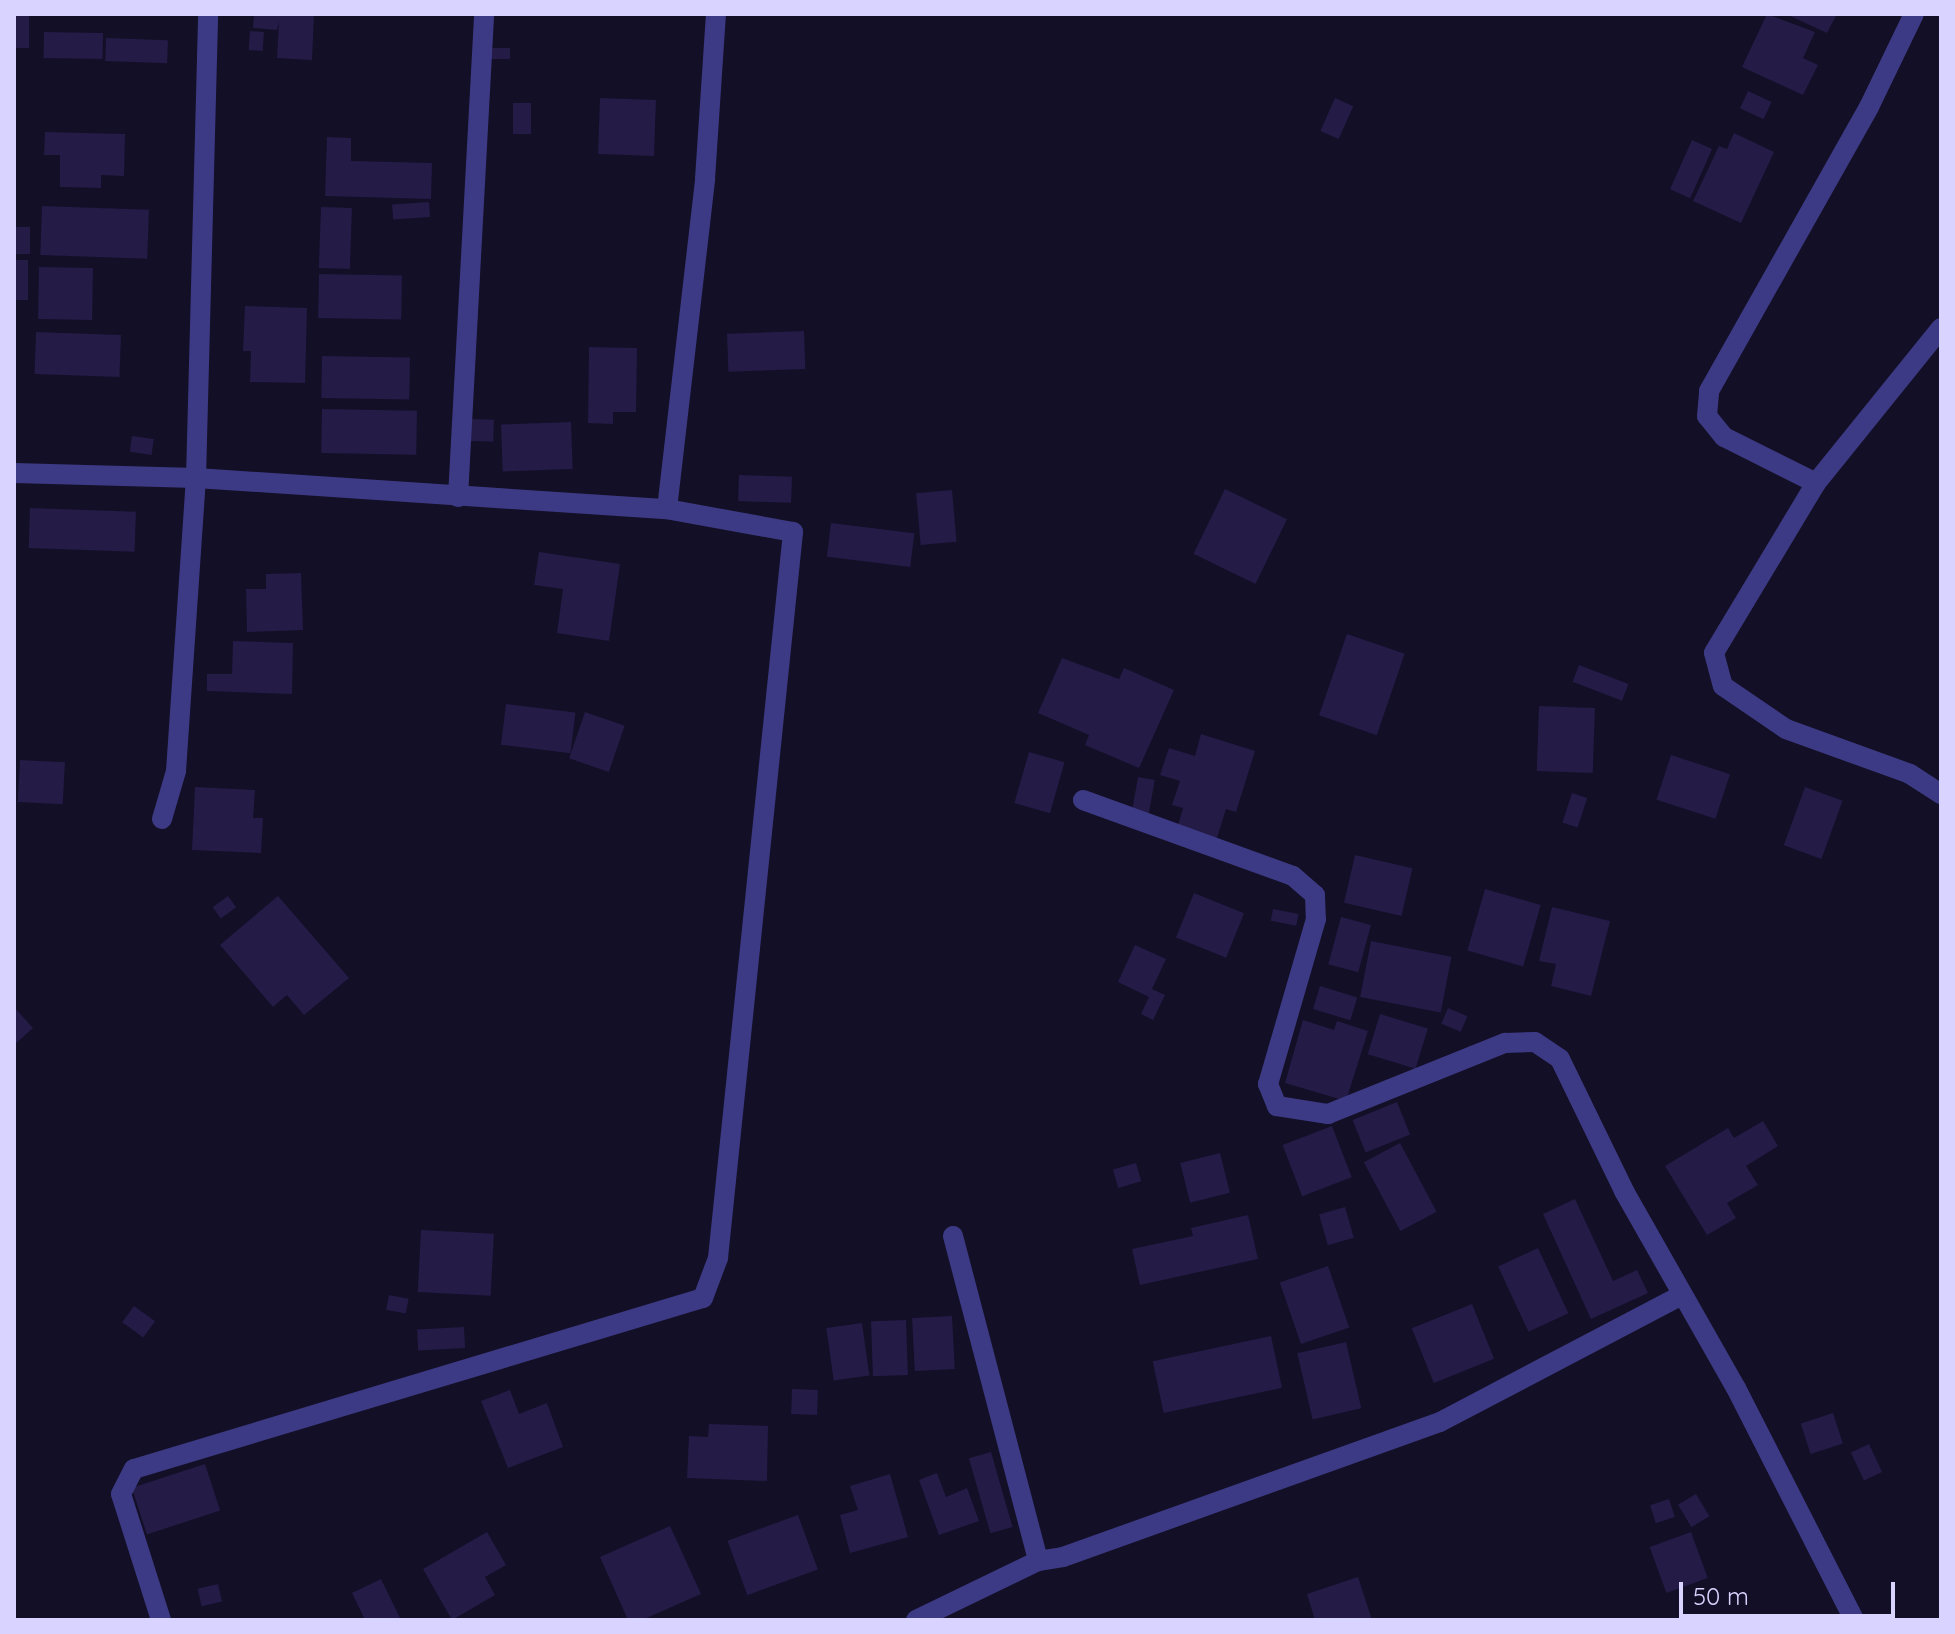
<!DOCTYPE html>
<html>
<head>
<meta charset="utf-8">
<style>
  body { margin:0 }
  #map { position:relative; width:1955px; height:1634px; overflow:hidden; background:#130f26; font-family:Quicksand,sans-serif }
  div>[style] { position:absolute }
  .building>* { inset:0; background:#241b47; transform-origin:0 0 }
  .minor>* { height:20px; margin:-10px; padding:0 10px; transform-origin:10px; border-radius:10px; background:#3d3a85 }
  span { translate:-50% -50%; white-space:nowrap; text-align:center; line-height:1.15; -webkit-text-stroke:8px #130f26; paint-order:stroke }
  .frame { position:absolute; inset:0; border:16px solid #d9d4ff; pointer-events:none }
  .scale { position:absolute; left:1679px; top:1582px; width:216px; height:36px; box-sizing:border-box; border:4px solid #d9d4ff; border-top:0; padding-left:10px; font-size:24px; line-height:28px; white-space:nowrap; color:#d9d4ff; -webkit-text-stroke:6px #130f26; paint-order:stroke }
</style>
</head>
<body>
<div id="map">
  <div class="building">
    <div style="left:14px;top:14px;width:15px;height:34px"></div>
    <div style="clip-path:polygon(254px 14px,314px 14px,312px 60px,277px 58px,279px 21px,277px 30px,253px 28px)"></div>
    <div style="clip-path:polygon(1767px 14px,1815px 32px,1803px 58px,1818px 65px,1803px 95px,1742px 67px)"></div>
    <div style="clip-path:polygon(1786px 14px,1837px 14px,1827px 33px)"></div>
    <div style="left:250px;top:31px;width:14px;height:19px;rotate:4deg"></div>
    <div style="left:44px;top:32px;width:59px;height:26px;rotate:1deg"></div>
    <div style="left:106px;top:38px;width:62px;height:23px;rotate:2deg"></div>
    <div style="left:489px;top:48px;width:21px;height:11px"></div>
    <div style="left:1748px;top:91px;width:26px;height:19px;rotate:25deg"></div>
    <div style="left:600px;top:98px;width:56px;height:56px;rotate:2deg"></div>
    <div style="left:1335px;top:98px;width:20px;height:36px;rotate:24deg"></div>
    <div style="left:513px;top:103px;width:18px;height:31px"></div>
    <div style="clip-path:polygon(45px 132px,125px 134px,124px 176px,101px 175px,101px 188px,60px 187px,60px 155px,44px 155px)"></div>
    <div style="clip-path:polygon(1734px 133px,1774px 152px,1741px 223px,1693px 201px,1719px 146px,1727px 149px)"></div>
    <div style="clip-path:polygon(327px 137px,351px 138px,351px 161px,432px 163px,431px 199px,325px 196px)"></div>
    <div style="left:1692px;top:140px;width:22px;height:54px;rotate:24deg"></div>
    <div style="left:429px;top:202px;width:15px;height:37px;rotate:86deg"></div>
    <div style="left:42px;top:206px;width:107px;height:49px;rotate:2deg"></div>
    <div style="left:321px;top:207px;width:31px;height:61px;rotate:2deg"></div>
    <div style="left:14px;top:227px;width:16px;height:27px"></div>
    <div style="left:14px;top:260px;width:14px;height:40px"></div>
    <div style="left:39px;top:267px;width:54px;height:52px;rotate:1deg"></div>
    <div style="left:319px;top:274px;width:83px;height:44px;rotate:1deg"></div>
    <div style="clip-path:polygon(245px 306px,307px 308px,305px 383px,250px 382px,251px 351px,243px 351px)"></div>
    <div style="left:804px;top:331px;width:38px;height:77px;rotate:88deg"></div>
    <div style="left:36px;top:332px;width:85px;height:42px;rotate:2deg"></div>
    <div style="clip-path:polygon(589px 347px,637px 348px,636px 412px,613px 412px,613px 424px,588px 423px)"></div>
    <div style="left:322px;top:356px;width:88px;height:42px;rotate:1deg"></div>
    <div style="left:322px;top:409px;width:95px;height:44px;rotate:1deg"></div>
    <div style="left:471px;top:419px;width:23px;height:22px;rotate:2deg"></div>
    <div style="left:571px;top:422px;width:47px;height:70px;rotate:88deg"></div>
    <div style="left:132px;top:436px;width:22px;height:16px;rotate:8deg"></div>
    <div style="left:739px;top:475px;width:53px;height:26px;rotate:2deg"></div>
    <div style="left:1225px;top:489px;width:69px;height:72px;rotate:26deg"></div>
    <div style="left:952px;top:490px;width:52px;height:36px;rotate:85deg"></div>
    <div style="left:30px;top:508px;width:106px;height:40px;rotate:2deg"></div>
    <div style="left:831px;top:523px;width:84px;height:34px;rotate:7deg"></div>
    <div style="clip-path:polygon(539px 552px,620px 564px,609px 641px,557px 633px,563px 589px,534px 585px)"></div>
    <div style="clip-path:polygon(301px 573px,303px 630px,247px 632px,246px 589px,266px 589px,266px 574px)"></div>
    <div style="left:1347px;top:634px;width:61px;height:86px;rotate:19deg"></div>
    <div style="clip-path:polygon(233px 641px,293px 643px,292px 694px,207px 691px,207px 674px,232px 674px)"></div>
    <div style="clip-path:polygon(1062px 658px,1119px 679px,1124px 668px,1174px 690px,1139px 768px,1085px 745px,1089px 735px,1038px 713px)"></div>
    <div style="left:1579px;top:665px;width:53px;height:18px;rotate:21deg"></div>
    <div style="left:506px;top:704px;width:70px;height:41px;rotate:7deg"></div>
    <div style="left:1539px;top:706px;width:56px;height:65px;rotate:2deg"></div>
    <div style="left:585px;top:712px;width:42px;height:49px;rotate:19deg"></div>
    <div style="clip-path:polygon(1201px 734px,1255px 751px,1236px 812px,1226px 809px,1216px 841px,1177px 829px,1183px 808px,1172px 805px,1180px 781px,1160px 775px,1169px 748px,1195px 756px)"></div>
    <div style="left:1029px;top:752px;width:37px;height:53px;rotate:16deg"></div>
    <div style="left:1671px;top:755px;width:62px;height:47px;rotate:18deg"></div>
    <div style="left:20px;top:760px;width:45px;height:42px;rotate:3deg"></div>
    <div style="left:1138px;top:777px;width:17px;height:35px;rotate:10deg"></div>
    <div style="clip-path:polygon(195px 787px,255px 790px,253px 818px,263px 818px,261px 853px,192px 850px)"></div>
    <div style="left:1805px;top:787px;width:40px;height:62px;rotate:20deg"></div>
    <div style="left:1572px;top:793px;width:16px;height:31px;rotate:18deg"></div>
    <div style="left:1355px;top:855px;width:59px;height:49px;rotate:13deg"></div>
    <div style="left:1485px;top:889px;width:58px;height:64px;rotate:16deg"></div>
    <div style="left:1194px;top:893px;width:54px;height:48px;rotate:22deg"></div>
    <div style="left:228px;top:896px;width:14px;height:19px;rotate:54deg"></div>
    <div style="clip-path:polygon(278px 896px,349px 978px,304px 1015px,287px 995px,273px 1007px,220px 945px)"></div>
    <div style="clip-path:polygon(1552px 907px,1610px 921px,1591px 996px,1551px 986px,1556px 964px,1539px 961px)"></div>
    <div style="left:1273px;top:909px;width:26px;height:12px;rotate:11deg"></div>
    <div style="left:1341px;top:917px;width:31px;height:49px;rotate:15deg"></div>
    <div style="left:1371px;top:941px;width:82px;height:57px;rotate:11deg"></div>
    <div style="clip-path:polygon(1135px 945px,1166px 959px,1152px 989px,1165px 995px,1153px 1020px,1141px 1014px,1149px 997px,1118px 982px)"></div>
    <div style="left:1320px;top:986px;width:39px;height:24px;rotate:17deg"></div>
    <div style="clip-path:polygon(14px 1007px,33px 1028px,14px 1045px)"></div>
    <div style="left:1448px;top:1008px;width:21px;height:17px;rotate:23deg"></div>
    <div style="left:1380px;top:1014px;width:50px;height:42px;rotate:17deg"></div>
    <div style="clip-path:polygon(1303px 1020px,1334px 1030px,1337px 1021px,1368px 1031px,1346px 1101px,1285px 1083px)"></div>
    <div style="left:1397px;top:1102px;width:35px;height:48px;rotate:68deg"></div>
    <div style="clip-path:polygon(1763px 1121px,1778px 1146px,1746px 1166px,1758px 1185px,1727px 1203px,1736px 1218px,1707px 1235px,1665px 1166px,1728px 1128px,1734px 1138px)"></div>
    <div style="left:1332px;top:1126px;width:55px;height:53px;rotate:69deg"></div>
    <div style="left:1400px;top:1143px;width:78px;height:41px;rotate:62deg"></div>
    <div style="left:1220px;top:1153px;width:41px;height:41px;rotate:76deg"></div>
    <div style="left:1136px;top:1163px;width:19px;height:24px;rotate:74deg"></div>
    <div style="clip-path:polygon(1575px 1199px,1613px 1281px,1637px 1270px,1648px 1293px,1591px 1319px,1543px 1214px)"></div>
    <div style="left:1345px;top:1207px;width:32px;height:27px;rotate:74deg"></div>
    <div style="clip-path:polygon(1248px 1215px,1258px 1259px,1140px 1285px,1132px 1249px,1193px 1236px,1191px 1228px)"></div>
    <div style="left:421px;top:1230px;width:73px;height:62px;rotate:3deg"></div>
    <div style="left:1538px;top:1248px;width:72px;height:44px;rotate:65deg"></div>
    <div style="left:1328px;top:1266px;width:65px;height:51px;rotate:71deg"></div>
    <div style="left:389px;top:1295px;width:20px;height:15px;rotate:11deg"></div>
    <div style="left:1472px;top:1304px;width:59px;height:65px;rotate:68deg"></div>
    <div style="left:134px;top:1306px;width:26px;height:20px;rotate:36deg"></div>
    <div style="left:952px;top:1316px;width:53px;height:40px;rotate:87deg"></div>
    <div style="left:906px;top:1320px;width:55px;height:35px;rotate:88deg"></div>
    <div style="left:862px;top:1323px;width:53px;height:36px;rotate:82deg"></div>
    <div style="left:464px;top:1327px;width:21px;height:47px;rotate:87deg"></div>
    <div style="left:1271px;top:1336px;width:53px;height:121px;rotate:78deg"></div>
    <div style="left:1346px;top:1342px;width:68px;height:50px;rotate:77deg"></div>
    <div style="left:792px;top:1389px;width:26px;height:25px;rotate:2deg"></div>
    <div style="clip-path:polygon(510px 1390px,519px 1414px,547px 1403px,563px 1447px,508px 1468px,481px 1401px)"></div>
    <div style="left:1833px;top:1413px;width:32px;height:34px;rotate:72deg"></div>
    <div style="clip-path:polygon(709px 1424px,768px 1426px,767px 1481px,687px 1478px,689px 1436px,708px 1437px)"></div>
    <div style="left:1869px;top:1444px;width:31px;height:20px;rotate:65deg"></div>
    <div style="left:991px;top:1452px;width:78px;height:23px;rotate:74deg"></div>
    <div style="left:205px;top:1464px;width:49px;height:77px;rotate:72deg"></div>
    <div style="clip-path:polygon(937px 1473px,946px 1497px,967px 1488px,979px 1521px,939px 1535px,919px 1480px)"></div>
    <div style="clip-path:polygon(890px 1474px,908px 1537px,850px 1553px,840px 1515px,858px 1510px,850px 1486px)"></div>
    <div style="left:1696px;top:1494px;width:26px;height:21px;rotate:59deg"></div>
    <div style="left:1669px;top:1499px;width:19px;height:20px;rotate:72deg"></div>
    <div style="left:798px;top:1515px;width:58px;height:75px;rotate:70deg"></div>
    <div style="clip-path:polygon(670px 1526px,701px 1594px,642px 1620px,628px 1620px,600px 1557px)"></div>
    <div style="clip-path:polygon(487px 1532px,506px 1565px,485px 1577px,495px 1595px,452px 1620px,423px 1569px)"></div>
    <div style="left:1691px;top:1532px;width:49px;height:44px;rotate:70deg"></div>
    <div style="clip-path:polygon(1358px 1577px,1372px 1620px,1315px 1620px,1307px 1594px)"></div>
    <div style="clip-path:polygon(381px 1579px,401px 1620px,365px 1620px,352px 1593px)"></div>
    <div style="left:218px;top:1584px;width:18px;height:21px;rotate:77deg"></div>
  </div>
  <div class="minor">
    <div style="left:1941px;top:328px;width:199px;rotate:128.9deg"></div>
    <div style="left:1816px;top:483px;width:198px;rotate:121deg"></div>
    <div style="left:1714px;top:653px;width:34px;rotate:75deg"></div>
    <div style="left:1723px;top:686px;width:76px;rotate:34.3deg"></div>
    <div style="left:1786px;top:729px;width:132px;rotate:19.9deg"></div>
    <div style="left:1910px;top:774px;width:37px;rotate:33deg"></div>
    <div style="left:14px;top:473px;width:182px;rotate:1.6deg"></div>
    <div style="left:196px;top:478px;width:472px;rotate:3.8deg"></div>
    <div style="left:667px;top:509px;width:332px;rotate:-83.4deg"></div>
    <div style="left:705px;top:179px;width:165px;rotate:-86.2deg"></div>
    <div style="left:1816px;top:483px;width:103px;rotate:-153.4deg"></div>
    <div style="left:1724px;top:437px;width:27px;rotate:-129deg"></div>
    <div style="left:1707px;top:416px;width:25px;rotate:-85deg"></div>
    <div style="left:1709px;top:391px;width:326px;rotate:-60.6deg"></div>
    <div style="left:1869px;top:107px;width:103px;rotate:-64.2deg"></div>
    <div style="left:458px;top:497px;width:484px;rotate:-86.9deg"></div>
    <div style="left:1083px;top:800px;width:223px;rotate:19.9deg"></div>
    <div style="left:1293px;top:876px;width:29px;rotate:41deg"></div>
    <div style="left:1315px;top:895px;width:24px;rotate:88deg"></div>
    <div style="left:1316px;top:919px;width:172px;rotate:106.2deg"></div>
    <div style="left:1268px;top:1084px;width:24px;rotate:68deg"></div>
    <div style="left:1277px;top:1106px;width:52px;rotate:8.9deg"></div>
    <div style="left:1328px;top:1114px;width:191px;rotate:-21.9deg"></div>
    <div style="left:1505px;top:1043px;width:30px;rotate:-2deg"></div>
    <div style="left:1535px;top:1042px;width:30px;rotate:34deg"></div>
    <div style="left:1560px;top:1059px;width:147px;rotate:64.1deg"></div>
    <div style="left:1624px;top:1191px;width:227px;rotate:60.4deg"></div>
    <div style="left:1736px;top:1388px;width:260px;rotate:63deg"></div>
    <div style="left:162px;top:819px;width:50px;rotate:-73.7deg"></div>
    <div style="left:176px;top:771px;width:294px;rotate:-86.1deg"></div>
    <div style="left:196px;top:478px;width:464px;rotate:-88.5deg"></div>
    <div style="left:953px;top:1236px;width:336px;rotate:75.3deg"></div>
    <div style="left:161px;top:1620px;width:132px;rotate:-107.6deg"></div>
    <div style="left:121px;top:1494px;width:28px;rotate:-63deg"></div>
    <div style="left:134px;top:1469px;width:594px;rotate:-16.73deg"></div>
    <div style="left:703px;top:1298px;width:43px;rotate:-69.4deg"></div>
    <div style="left:718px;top:1258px;width:730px;rotate:-84.1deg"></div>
    <div style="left:793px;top:532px;width:128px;rotate:-169.7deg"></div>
    <div style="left:916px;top:1620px;width:136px;rotate:-25.8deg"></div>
    <div style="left:1038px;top:1561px;width:25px;rotate:-9deg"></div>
    <div style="left:1063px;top:1557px;width:400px;rotate:-19.7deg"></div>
    <div style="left:1440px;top:1422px;width:273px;rotate:-27.7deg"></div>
  </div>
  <div class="frame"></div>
  <div class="scale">50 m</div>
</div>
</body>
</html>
